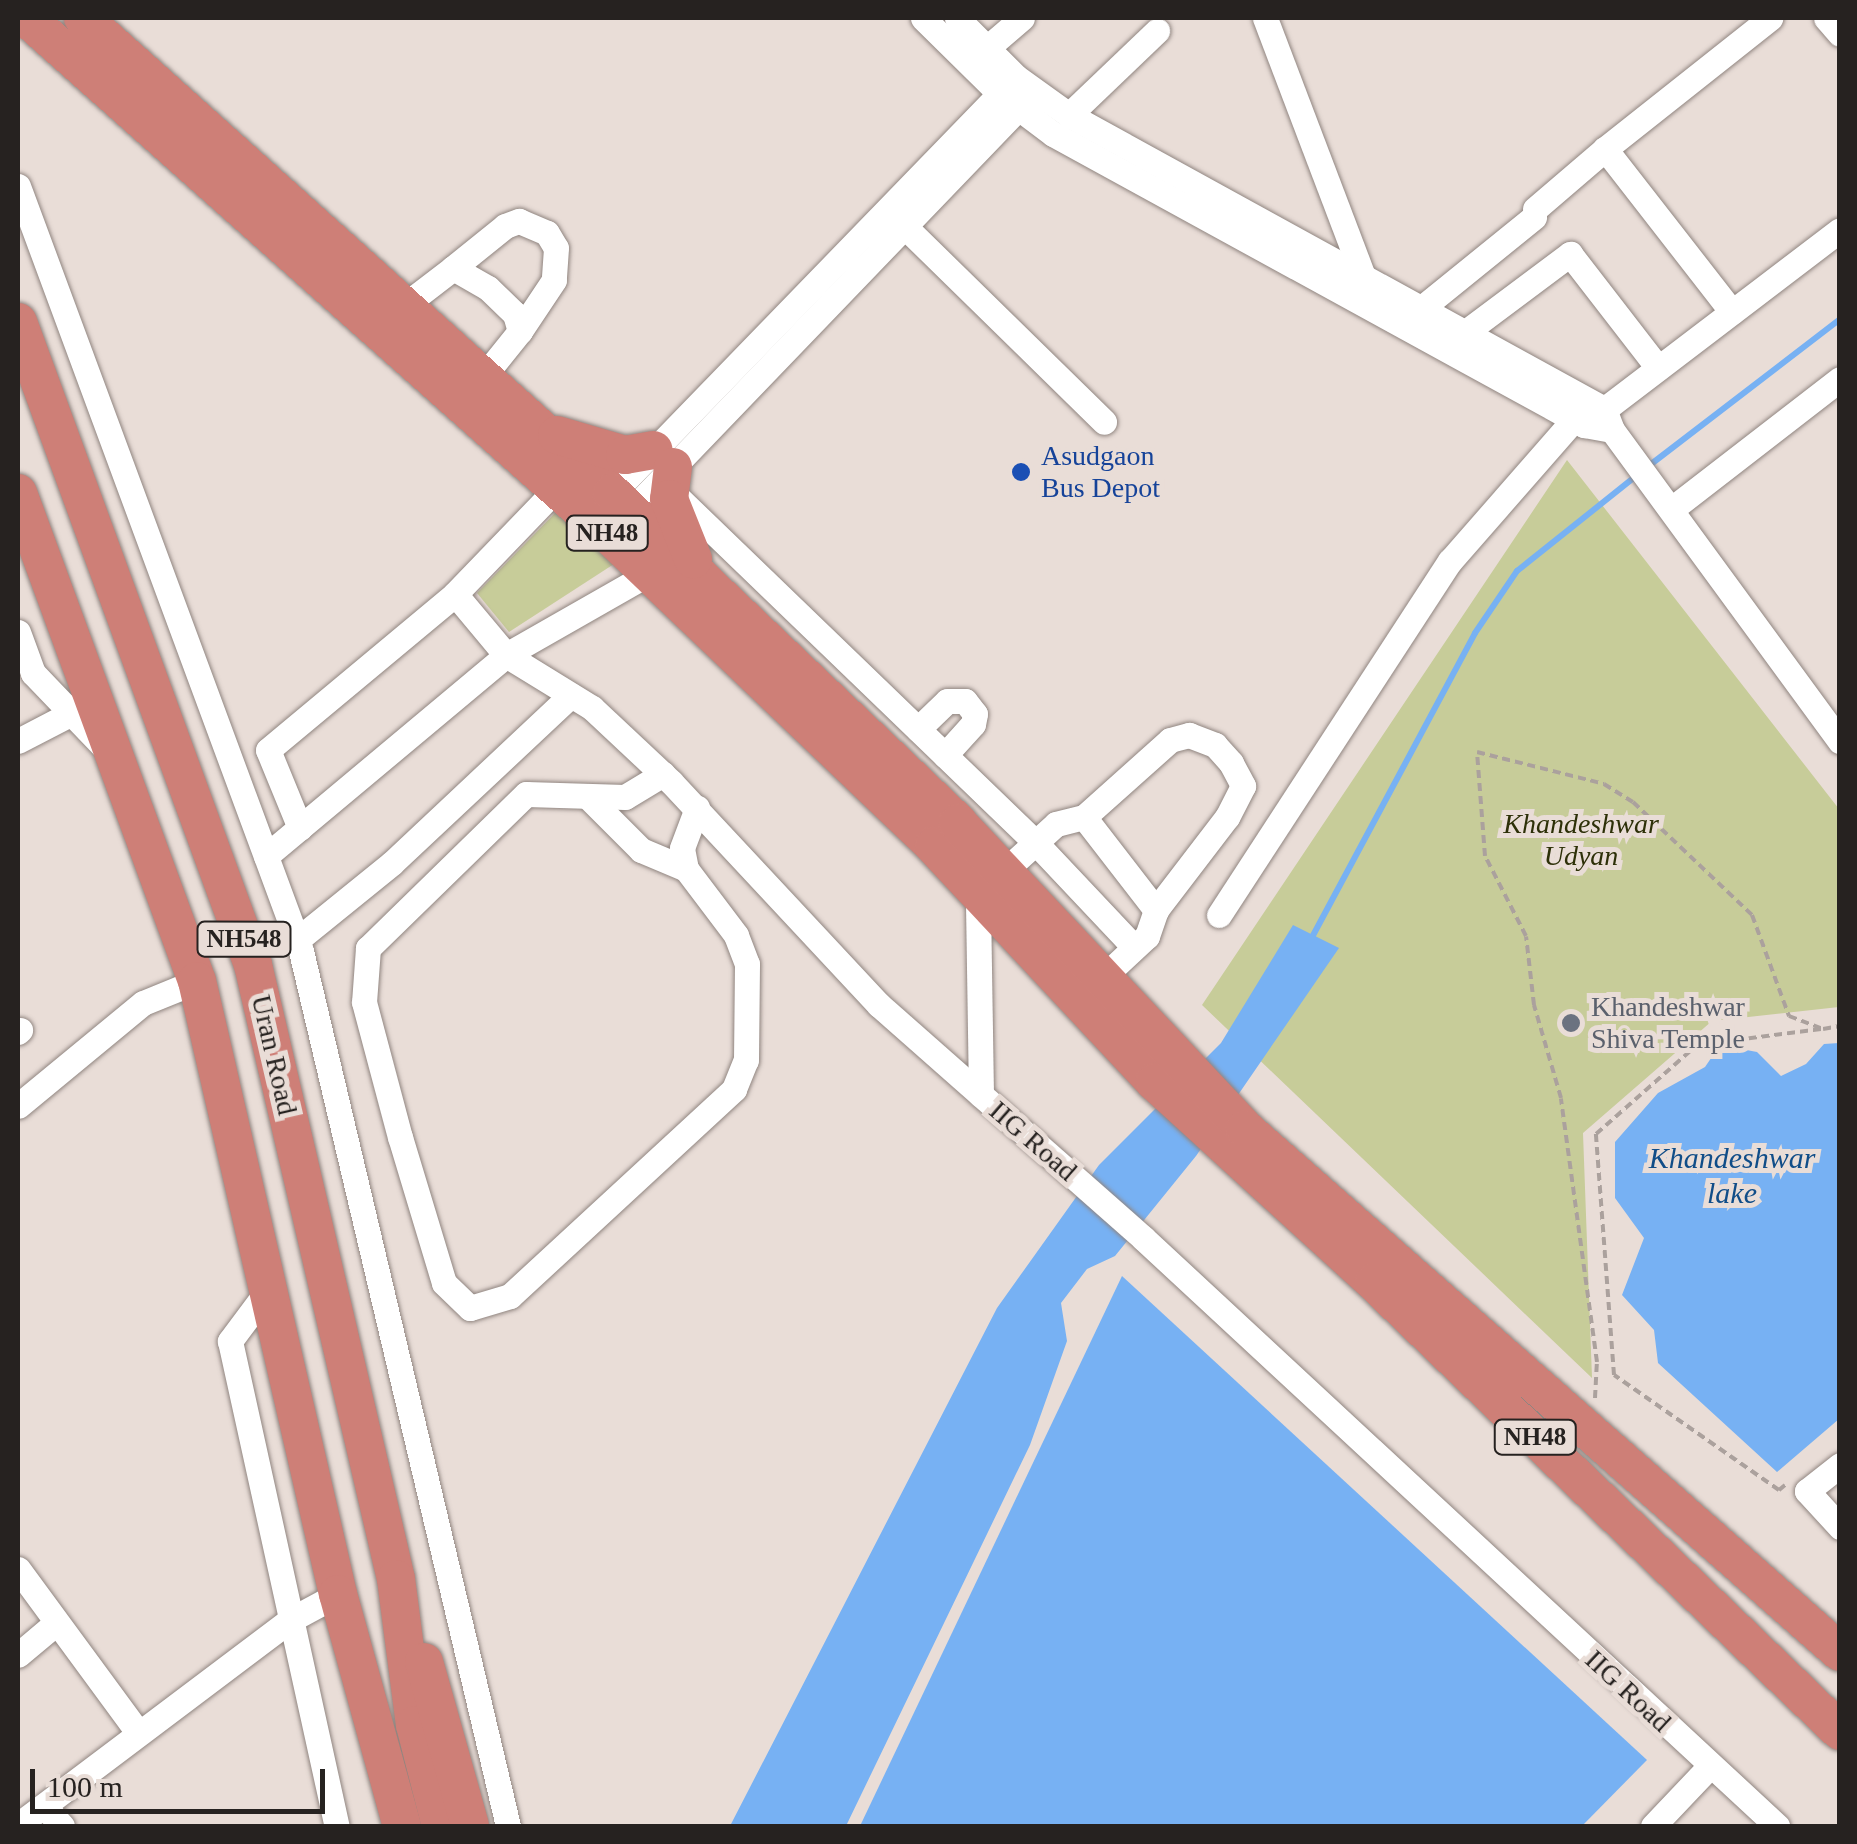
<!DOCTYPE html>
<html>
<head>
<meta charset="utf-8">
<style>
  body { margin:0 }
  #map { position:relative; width:1857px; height:1844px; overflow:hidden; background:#e9ddd7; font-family:Georgia,serif }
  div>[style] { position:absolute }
  .green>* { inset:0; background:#c7cc99 }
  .water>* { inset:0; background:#77b1f3 }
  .stream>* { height:6px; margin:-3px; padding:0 3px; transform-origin:3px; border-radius:3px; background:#77b1f3 }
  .path>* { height:4px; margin-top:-2px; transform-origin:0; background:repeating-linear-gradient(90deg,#aba19d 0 8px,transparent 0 13px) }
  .roads { filter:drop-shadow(0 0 2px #908580) drop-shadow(0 0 2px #908580) }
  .minor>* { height:25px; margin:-12.5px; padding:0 12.5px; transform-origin:12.5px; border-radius:12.5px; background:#fff }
  .highway>* { height:38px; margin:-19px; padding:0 19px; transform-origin:19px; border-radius:19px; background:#ce7f77 }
  .dots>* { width:28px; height:28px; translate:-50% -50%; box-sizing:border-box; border:5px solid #e9ddd7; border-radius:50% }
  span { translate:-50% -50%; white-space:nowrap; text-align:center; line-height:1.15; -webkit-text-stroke:10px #e9ddd7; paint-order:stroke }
  .shield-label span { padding:2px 8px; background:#e9ddd7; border:2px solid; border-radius:8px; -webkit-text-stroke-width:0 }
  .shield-label { font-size:25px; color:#262220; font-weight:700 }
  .transit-label { font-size:28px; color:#164399 }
  .left { translate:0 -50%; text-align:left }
  .park-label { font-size:28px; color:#2d3008; font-style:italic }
  .worship-label { font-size:28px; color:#5b616d }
  .street-label { font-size:28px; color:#262220 }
  .water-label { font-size:30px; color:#104d88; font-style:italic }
  .frame { position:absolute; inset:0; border:20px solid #262220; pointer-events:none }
  .scale { position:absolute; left:30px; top:1769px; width:295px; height:45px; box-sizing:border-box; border:5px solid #262220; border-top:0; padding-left:12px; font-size:30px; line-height:35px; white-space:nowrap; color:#262220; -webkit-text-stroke:8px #e9ddd7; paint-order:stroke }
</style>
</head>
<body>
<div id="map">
  <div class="green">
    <div style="clip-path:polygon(1567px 460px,1839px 809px,1839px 1007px,1712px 1021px,1583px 1133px,1592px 1378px,1202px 1005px)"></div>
    <div style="clip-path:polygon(557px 511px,614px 564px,509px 632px,477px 593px)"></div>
  </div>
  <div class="water">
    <div style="clip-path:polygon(1293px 925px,1339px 948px,1196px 1156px,1115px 1256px,1087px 1269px,1061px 1303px,1067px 1341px,1030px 1445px,846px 1826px,730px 1826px,997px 1308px,1099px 1165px,1221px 1043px)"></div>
    <div style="clip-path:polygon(1839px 1043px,1839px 1419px,1777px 1472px,1658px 1363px,1654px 1330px,1622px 1295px,1644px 1238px,1615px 1198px,1615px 1142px,1658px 1093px,1705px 1067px,1720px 1045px,1757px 1052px,1781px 1076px,1806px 1064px,1824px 1044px)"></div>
    <div style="clip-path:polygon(1122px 1276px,1647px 1760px,1582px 1826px,860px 1826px)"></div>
  </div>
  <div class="stream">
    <div style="left:1646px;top:468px;width:245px;rotate:-37.5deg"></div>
    <div style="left:1310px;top:941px;width:349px;rotate:-61.8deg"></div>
    <div style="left:1475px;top:633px;width:75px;rotate:-55.9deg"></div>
    <div style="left:1517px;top:571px;width:152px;rotate:-38.6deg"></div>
  </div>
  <div class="path">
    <div style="left:1595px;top:1398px;width:36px;rotate:-87deg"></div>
    <div style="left:1597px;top:1362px;width:266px;rotate:-97.8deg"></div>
    <div style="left:1561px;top:1098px;width:97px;rotate:-106.2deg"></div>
    <div style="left:1534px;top:1005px;width:69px;rotate:-96.6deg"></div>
    <div style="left:1526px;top:936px;width:90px;rotate:-117.1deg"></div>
    <div style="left:1485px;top:856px;width:104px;rotate:-94.4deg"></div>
    <div style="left:1477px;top:752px;width:131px;rotate:14.1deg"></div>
    <div style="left:1604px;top:784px;width:34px;rotate:32deg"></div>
    <div style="left:1633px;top:802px;width:164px;rotate:43.5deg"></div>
    <div style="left:1752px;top:915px;width:108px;rotate:69.9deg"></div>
    <div style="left:1789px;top:1016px;width:36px;rotate:21deg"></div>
    <div style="left:1823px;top:1029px;width:17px;rotate:-10deg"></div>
    <div style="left:1785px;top:1485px;width:8px;rotate:140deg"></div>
    <div style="left:1779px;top:1490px;width:201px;rotate:-145.1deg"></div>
    <div style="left:1614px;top:1375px;width:242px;rotate:-94.3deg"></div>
    <div style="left:1596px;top:1134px;width:135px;rotate:-41.4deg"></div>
    <div style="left:1697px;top:1045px;width:125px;rotate:-7.4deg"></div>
  </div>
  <div class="roads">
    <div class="minor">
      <div style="left:923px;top:18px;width:108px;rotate:44.6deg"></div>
      <div style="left:1000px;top:94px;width:66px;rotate:37deg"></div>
      <div style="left:1053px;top:134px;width:606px;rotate:28.72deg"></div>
      <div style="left:1584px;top:425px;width:28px;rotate:10deg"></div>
      <div style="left:957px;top:18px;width:83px;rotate:45deg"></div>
      <div style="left:1016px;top:77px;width:65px;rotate:35.6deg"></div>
      <div style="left:1069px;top:115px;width:610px;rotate:28.79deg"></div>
      <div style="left:1604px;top:409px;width:22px;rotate:69deg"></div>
      <div style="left:1612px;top:430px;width:386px;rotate:53.8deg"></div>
      <div style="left:1265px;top:18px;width:278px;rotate:69.2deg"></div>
      <div style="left:1826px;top:18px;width:21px;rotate:49deg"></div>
      <div style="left:987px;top:48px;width:46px;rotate:-40.6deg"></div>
      <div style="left:1069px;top:115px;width:122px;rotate:-43.7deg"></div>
      <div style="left:18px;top:186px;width:816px;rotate:69.7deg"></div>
      <div style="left:301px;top:951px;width:899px;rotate:76.69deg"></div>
      <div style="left:1535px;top:209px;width:92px;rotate:-40.6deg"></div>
      <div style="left:894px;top:216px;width:294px;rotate:44.4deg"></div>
      <div style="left:453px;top:268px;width:67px;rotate:-38.9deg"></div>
      <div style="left:505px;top:226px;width:15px;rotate:-20deg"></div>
      <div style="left:519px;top:221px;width:30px;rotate:23deg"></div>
      <div style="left:547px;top:233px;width:17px;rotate:59deg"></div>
      <div style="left:556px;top:248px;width:32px;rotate:94deg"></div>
      <div style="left:554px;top:280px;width:61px;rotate:123.7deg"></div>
      <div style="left:405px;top:305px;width:61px;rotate:-37.6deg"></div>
      <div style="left:453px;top:268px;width:40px;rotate:29.7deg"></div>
      <div style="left:488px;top:288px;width:37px;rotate:44deg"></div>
      <div style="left:515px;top:314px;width:18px;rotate:74deg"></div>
      <div style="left:520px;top:331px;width:59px;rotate:128.8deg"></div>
      <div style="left:1423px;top:307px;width:143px;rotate:-39deg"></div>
      <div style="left:1732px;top:312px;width:207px;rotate:-127.9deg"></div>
      <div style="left:1605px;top:149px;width:211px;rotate:-38.4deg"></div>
      <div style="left:1467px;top:331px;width:129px;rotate:-36.8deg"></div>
      <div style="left:1570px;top:254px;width:144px;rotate:52.3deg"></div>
      <div style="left:1593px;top:418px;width:310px;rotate:-37.3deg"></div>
      <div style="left:670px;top:490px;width:507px;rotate:43.96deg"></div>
      <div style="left:1035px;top:842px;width:144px;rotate:46.7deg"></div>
      <div style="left:603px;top:503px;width:585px;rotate:-45.9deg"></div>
      <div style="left:1673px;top:508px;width:211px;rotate:-37.7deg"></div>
      <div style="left:623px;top:519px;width:584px;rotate:-46.11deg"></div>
      <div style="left:455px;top:594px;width:80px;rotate:50.1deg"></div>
      <div style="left:506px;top:655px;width:101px;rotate:31.6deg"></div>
      <div style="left:592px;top:708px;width:108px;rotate:43.1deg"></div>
      <div style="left:671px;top:782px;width:305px;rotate:47deg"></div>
      <div style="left:879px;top:1005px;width:352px;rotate:41.4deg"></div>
      <div style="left:1143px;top:1238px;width:865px;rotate:42.84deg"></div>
      <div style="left:18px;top:632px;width:44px;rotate:69.9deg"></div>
      <div style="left:33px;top:673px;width:104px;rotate:46.2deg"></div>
      <div style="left:918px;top:729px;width:40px;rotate:-44deg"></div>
      <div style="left:947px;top:701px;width:18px"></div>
      <div style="left:965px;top:701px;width:16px;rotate:52deg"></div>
      <div style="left:975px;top:714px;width:10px;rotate:101deg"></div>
      <div style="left:973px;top:724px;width:42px;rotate:132.1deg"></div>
      <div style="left:18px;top:741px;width:61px;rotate:-27.4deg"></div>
      <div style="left:663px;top:774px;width:44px;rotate:148.8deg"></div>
      <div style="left:625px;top:797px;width:99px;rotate:-178.3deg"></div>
      <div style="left:526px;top:794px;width:221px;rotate:135.7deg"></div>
      <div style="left:368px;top:948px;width:54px;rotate:94.2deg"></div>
      <div style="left:364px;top:1002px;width:140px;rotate:75.1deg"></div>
      <div style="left:400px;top:1137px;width:152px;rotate:73.2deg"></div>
      <div style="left:444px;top:1283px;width:36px;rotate:44deg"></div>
      <div style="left:470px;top:1308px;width:42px;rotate:-16.7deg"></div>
      <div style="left:510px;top:1296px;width:305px;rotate:-42.7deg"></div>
      <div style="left:734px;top:1089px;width:31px;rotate:-68deg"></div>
      <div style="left:746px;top:1060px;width:96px;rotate:-89.4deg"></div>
      <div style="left:747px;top:964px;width:31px;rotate:-111deg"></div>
      <div style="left:736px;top:935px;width:83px;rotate:-127.1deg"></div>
      <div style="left:686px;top:869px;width:21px;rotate:-101deg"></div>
      <div style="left:682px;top:848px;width:43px;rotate:-69.4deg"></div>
      <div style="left:588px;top:797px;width:75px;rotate:45deg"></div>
      <div style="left:641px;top:850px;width:49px;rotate:22.9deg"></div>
      <div style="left:1084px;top:817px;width:115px;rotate:-41.8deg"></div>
      <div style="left:1170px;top:740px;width:20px;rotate:-15deg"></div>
      <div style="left:1189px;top:735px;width:28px;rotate:21deg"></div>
      <div style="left:1215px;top:745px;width:24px;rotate:48deg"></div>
      <div style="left:1231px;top:763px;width:26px;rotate:62deg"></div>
      <div style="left:1243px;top:786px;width:35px;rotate:117deg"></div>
      <div style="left:1227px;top:817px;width:117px;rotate:127.4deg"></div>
      <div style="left:300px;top:828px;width:84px;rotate:-112.3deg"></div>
      <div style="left:268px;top:750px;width:244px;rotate:-39.8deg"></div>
      <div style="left:455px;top:594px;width:146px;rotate:-46.1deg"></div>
      <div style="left:266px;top:856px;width:313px;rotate:-39.9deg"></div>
      <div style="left:506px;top:655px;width:163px;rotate:-29.7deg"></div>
      <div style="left:1219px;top:915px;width:423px;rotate:-56.9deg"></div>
      <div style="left:1450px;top:561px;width:202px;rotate:-48.8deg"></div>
      <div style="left:297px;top:940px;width:122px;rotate:-39deg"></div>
      <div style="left:392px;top:863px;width:245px;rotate:-43.2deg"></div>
      <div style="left:18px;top:1032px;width:3px;rotate:-45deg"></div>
      <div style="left:981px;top:1095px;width:200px;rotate:-90.9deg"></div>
      <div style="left:978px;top:895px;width:105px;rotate:-42.3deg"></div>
      <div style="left:1056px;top:824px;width:29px;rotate:-14deg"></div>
      <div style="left:1084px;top:817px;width:118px;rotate:52.3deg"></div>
      <div style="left:1156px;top:910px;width:28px;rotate:109deg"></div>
      <div style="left:1147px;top:936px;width:62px;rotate:137deg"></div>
      <div style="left:18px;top:1106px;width:162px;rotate:-39.5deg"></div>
      <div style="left:143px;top:1003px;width:58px;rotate:-22.2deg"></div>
      <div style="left:265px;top:1294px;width:59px;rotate:126.7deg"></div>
      <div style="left:230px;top:1341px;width:497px;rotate:77.6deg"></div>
      <div style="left:1840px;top:1465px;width:42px;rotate:141.8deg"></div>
      <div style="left:1807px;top:1491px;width:49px;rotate:47.5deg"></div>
      <div style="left:18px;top:1569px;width:201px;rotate:53.7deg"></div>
      <div style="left:18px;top:1655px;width:48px;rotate:-40deg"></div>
      <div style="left:44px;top:1806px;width:27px;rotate:48deg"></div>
      <div style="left:18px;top:1825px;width:341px;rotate:-37deg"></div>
      <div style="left:290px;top:1620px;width:55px;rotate:-28.4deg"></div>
      <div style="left:1653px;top:1826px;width:81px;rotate:-46.5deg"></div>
    </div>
    <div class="highway">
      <div style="left:27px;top:18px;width:778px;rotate:41.62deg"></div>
      <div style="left:609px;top:535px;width:450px;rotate:43.7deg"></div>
      <div style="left:934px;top:846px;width:323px;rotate:46.9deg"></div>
      <div style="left:1155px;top:1082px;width:297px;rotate:42.4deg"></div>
      <div style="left:1374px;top:1282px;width:647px;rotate:43.94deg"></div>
      <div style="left:83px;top:18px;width:711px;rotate:41.92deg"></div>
      <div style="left:612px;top:493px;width:478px;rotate:43.6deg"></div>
      <div style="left:958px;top:823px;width:420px;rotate:46.8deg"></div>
      <div style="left:1245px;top:1129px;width:792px;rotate:41.32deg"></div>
      <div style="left:18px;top:322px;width:685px;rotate:69.92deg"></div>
      <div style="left:253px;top:965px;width:630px;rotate:76.89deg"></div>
      <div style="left:396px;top:1579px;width:147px;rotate:82.6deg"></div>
      <div style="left:415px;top:1725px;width:104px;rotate:75.6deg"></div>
      <div style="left:557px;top:435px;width:71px;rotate:16.4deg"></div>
      <div style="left:625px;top:455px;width:29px;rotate:-10deg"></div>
      <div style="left:673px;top:467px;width:32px;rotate:97deg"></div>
      <div style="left:669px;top:499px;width:65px;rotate:68.2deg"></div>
      <div style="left:18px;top:493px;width:520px;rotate:69.86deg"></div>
      <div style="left:197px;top:981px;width:629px;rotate:77.05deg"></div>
      <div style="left:338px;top:1594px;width:241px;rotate:74.6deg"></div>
      <div style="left:424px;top:1662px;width:170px;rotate:74.3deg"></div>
    </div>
  </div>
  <div class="dots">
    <div style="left:1021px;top:472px;background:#1a4fb4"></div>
    <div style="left:1571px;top:1023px;background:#6b7280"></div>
  </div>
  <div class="shield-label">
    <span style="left:607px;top:533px">NH48</span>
    <span style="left:244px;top:939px">NH548</span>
    <span style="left:1535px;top:1437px">NH48</span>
  </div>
  <div class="transit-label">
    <span class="left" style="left:1041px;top:472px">Asudgaon<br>Bus Depot</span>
  </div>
  <div class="park-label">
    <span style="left:1581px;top:840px">Khandeshwar<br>Udyan</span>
  </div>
  <div class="worship-label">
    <span class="left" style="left:1591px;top:1023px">Khandeshwar<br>Shiva Temple</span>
  </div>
  <div class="street-label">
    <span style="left:274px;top:1055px;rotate:77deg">Uran Road</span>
    <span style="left:1033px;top:1141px;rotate:41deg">IIG Road</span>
    <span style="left:1628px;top:1691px;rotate:43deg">IIG Road</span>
  </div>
  <div class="water-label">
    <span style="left:1732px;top:1175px">Khandeshwar<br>lake</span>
  </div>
  <div class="frame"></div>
  <div class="scale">100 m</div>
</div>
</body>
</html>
